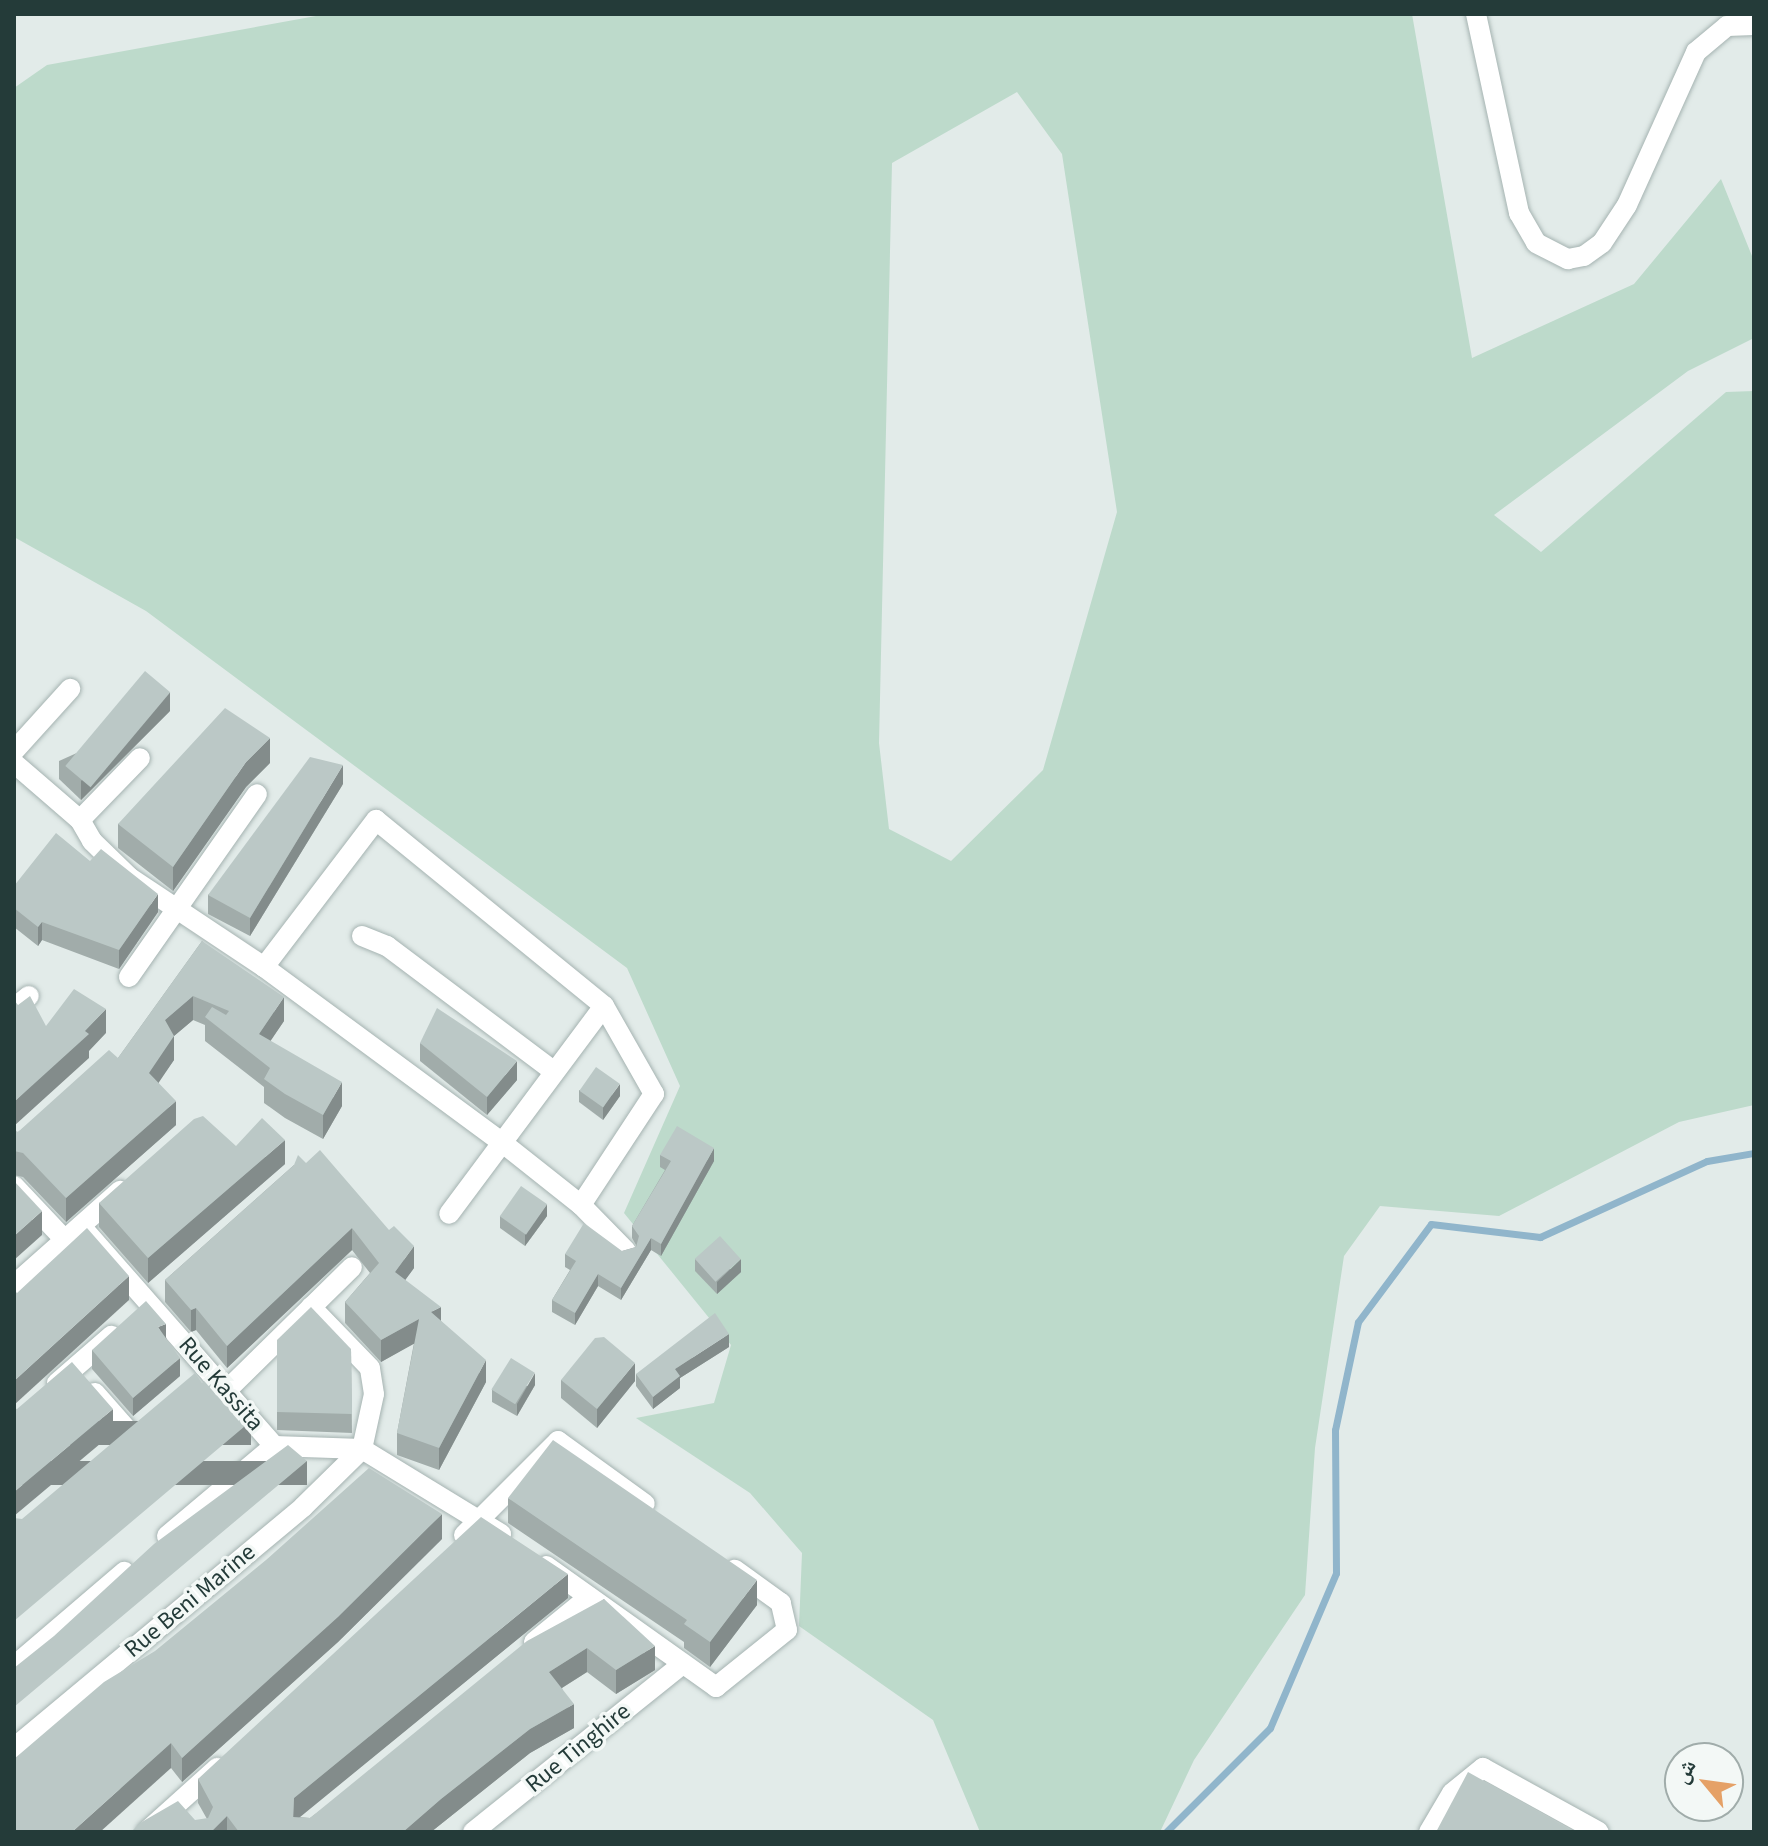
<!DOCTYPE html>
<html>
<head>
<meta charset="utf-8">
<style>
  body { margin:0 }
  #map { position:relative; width:1768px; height:1846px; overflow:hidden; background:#e2ebe9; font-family:"Source Sans 3","Noto Naskh Arabic",sans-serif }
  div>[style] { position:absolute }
  .green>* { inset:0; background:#bddacb }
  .stream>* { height:7px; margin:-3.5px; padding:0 3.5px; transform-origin:3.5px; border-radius:3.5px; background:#90b5cb }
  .roads { filter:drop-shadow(0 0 2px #a5b3b1) drop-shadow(0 0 2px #a5b3b1) }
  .street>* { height:20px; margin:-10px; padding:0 10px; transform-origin:10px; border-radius:10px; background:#fff }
  .wall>* { inset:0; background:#a1acaa }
  .shaded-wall>* { inset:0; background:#838c8b; transform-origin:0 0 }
  .building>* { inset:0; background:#bbc8c6; transform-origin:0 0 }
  span { translate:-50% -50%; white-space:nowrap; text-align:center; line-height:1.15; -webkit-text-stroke:7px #f3f8f6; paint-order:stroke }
  .street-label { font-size:24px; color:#243b39 }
  .frame { position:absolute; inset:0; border:16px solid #243b39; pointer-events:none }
  .north { position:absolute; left:1664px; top:1742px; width:80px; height:80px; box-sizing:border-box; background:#f3f8f6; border:2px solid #a0acaa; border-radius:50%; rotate:299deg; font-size:22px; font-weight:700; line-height:32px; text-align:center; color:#243b39 }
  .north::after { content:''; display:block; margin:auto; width:28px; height:36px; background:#e5a167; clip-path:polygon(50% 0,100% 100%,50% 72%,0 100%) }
</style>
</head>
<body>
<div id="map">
  <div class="green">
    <div style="clip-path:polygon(evenodd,327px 14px,1412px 14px,1472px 358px,1634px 284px,1721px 179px,1754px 261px,1754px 338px,1688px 371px,1494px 515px,1541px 552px,1726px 392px,1754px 391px,1754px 1105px,1679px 1122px,1499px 1216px,1380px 1206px,1344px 1256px,1315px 1448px,1305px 1595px,1194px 1760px,1160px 1832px,980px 1832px,933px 1720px,799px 1626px,802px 1553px,750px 1493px,636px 1418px,714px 1403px,731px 1345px,624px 1213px,680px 1086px,627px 968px,146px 611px,14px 537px,14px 88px,47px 65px,327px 14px,1017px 92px,1062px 154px,1117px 512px,1043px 770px,951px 861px,889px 829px,879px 743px,892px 163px,1017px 92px)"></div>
  </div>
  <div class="stream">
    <div style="left:1166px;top:1832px;width:147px;rotate:-45deg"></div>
    <div style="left:1270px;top:1728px;width:168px;rotate:-66.9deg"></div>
    <div style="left:1336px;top:1573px;width:143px;rotate:-90.4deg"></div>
    <div style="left:1335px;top:1430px;width:110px;rotate:-78deg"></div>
    <div style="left:1358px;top:1322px;width:122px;rotate:-53.3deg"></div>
    <div style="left:1431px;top:1224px;width:110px;rotate:6.8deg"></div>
    <div style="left:1540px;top:1237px;width:183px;rotate:-24.5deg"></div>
    <div style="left:1707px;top:1161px;width:48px;rotate:-9.7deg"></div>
  </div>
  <div class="roads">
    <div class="street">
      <div style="left:1476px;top:14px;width:204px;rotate:77.8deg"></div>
      <div style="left:1519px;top:213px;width:34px;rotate:60deg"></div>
      <div style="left:1536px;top:243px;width:36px;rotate:27deg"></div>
      <div style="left:1568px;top:259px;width:16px;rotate:-11deg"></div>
      <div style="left:1584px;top:256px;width:22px;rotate:-36deg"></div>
      <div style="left:1602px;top:243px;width:45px;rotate:-56.7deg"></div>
      <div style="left:1627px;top:205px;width:168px;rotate:-65.7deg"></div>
      <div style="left:1696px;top:52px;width:40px;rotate:-40deg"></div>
      <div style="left:1727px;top:26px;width:27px;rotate:-2deg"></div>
      <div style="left:14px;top:751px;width:84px;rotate:-47.9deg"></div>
      <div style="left:14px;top:763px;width:87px;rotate:40.8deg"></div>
      <div style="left:80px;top:820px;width:24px;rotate:60deg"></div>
      <div style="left:92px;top:841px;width:52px;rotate:44.2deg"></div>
      <div style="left:129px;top:877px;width:162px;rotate:33.7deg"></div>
      <div style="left:264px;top:967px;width:298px;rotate:36.4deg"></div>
      <div style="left:504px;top:1144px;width:98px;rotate:38.4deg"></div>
      <div style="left:581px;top:1205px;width:64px;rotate:45.6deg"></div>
      <div style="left:80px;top:820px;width:86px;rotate:-45.9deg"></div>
      <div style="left:362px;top:936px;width:27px;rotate:22deg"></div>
      <div style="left:387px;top:946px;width:206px;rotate:36.9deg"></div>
      <div style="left:264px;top:967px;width:185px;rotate:-52.7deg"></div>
      <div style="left:376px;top:820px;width:294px;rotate:39.2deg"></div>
      <div style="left:604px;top:1006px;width:259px;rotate:126.7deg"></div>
      <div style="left:129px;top:977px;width:223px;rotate:-55deg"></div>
      <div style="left:14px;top:1008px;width:19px;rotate:-39deg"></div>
      <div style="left:14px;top:1186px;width:74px;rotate:46.6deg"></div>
      <div style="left:581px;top:1205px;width:133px;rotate:-56.7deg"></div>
      <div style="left:654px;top:1094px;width:101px;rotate:-119.6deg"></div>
      <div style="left:81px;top:1226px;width:293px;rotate:48.7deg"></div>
      <div style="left:274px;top:1446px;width:88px;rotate:2deg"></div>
      <div style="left:362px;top:1449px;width:163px;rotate:31.4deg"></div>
      <div style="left:14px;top:1285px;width:142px;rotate:-41.6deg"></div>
      <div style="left:57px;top:1383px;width:72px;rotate:-41deg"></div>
      <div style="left:227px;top:1390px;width:175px;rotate:-44.5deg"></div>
      <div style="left:95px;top:1393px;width:55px;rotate:48.7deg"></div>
      <div style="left:464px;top:1535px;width:133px;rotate:-45deg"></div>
      <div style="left:558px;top:1441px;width:107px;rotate:35.9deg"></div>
      <div style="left:167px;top:1536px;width:140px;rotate:-40.1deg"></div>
      <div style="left:546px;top:1566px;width:209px;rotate:35.4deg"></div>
      <div style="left:716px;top:1687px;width:91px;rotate:-38.8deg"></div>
      <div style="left:787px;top:1630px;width:28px;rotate:-103deg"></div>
      <div style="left:781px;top:1603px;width:57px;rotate:-144.3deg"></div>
      <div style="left:534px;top:1642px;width:71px;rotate:-39.3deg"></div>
      <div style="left:14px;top:1666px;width:145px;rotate:-40.5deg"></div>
      <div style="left:14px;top:1748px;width:376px;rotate:-39.8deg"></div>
      <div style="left:303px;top:1507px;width:83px;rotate:-44.5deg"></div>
      <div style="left:362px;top:1449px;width:56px;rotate:-77.7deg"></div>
      <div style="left:374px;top:1394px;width:26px;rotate:-99deg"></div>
      <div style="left:370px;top:1368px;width:85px;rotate:-134deg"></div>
      <div style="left:146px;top:1832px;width:96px;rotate:-42deg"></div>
      <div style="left:473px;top:1832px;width:269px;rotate:-38.7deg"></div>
      <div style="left:1429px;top:1832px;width:45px;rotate:-59.5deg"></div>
      <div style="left:1452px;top:1793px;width:40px;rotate:-39deg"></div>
      <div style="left:1483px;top:1768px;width:132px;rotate:28.9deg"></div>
    </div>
  </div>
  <div class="wall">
    <div style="clip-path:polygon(170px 711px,81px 800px,59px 779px,59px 761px)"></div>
    <div style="clip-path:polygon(270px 763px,246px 787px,173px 891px,118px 848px,118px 824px)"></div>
    <div style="clip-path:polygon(343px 784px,250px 936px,208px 914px,208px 895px)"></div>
    <div style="clip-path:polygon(90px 861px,158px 912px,119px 969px,42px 940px,38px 946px,14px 927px,14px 886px)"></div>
    <div style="clip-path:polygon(202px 941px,284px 1021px,270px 1041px,342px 1106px,323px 1139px,285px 1118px,264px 1103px,264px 1087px,205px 1041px,205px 1025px,193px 1020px,174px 1036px,174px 1060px,158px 1082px,176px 1125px,66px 1222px,23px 1177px,14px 1175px,14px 1131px,18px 1132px,118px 1058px)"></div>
    <div style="clip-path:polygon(420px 1043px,517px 1080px,487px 1115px,420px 1061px)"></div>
    <div style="clip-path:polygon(579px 1090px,620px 1096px,603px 1120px,579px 1102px)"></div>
    <div style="clip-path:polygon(236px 1146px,285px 1164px,148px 1283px,99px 1227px,99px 1203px)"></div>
    <div style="clip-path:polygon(660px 1155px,714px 1161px,661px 1256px,651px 1250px,621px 1300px,598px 1286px,575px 1325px,552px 1312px,552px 1300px,570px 1270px,565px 1267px,565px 1254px,622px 1251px,636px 1247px,636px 1245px,632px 1238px,632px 1226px,665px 1170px,660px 1167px)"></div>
    <div style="clip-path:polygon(294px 1165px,414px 1268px,405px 1280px,441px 1321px,486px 1382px,439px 1470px,397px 1455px,397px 1433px,414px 1343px,381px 1362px,345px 1323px,345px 1302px,370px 1273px,352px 1250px,227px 1368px,196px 1330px,191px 1332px,165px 1302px,165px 1280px)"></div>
    <div style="clip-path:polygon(500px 1216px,547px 1216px,525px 1246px,500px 1228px)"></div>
    <div style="clip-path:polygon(695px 1259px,741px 1272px,717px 1294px,695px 1271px)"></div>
    <div style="clip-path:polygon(166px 1337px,180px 1376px,133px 1416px,92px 1369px,92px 1350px)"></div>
    <div style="clip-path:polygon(277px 1340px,351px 1349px,352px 1433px,277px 1430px)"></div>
    <div style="clip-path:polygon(729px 1347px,680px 1378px,680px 1388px,653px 1409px,636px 1386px,636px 1374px)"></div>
    <div style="clip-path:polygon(561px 1380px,635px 1381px,597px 1428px,561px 1398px)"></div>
    <div style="clip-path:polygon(535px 1385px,517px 1416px,492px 1402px,492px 1390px)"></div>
    <div style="clip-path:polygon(508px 1498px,757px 1605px,710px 1667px,684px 1648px,684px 1642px,508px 1523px)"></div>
    <div style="clip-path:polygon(442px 1539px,338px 1642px,182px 1782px,171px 1768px,14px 1832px)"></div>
    <div style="clip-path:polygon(568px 1598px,299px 1817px,310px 1818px,604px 1599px,655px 1670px,616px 1694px,587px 1672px,562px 1688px,574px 1728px,530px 1753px,431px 1832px,131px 1832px,207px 1819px,198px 1803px,198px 1779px)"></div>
  </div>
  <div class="shaded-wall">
    <div style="clip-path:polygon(170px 692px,170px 711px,81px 800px,81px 781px)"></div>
    <div style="clip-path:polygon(270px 738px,270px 763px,246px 787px,173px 891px,173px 867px,246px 762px)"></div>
    <div style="clip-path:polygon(343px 765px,343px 784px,250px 936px,250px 918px)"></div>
    <div style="clip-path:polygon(158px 894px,158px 912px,119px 969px,119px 950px)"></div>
    <div style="clip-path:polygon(42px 922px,42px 940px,38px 946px,38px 927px)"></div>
    <div style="clip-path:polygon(193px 996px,193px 1020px,174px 1036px,174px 1060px,149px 1097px,149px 1073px,165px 1020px)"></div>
    <div style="clip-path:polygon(284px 997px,284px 1021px,259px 1058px,259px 1034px)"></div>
    <div style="clip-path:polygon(106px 1009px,106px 1033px,89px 1051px,89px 1058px,14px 1126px,14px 1102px)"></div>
    <div style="clip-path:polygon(517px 1061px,517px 1080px,487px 1115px,487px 1097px)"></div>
    <div style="clip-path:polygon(342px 1082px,342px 1106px,323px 1139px,323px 1115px)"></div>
    <div style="clip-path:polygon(620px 1084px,620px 1096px,603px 1120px,603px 1107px)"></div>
    <div style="clip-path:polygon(176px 1101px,176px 1125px,66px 1222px,66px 1198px)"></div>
    <div style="clip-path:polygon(285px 1140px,285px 1164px,148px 1283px,148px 1258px)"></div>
    <div style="clip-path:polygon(714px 1148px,714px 1161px,661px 1256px,661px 1244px)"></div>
    <div style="clip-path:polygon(547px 1204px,547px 1216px,525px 1246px,525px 1234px)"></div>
    <div style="clip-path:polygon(42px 1211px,42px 1235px,14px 1260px,14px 1236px)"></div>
    <div style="clip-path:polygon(352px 1228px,352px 1250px,227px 1368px,227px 1346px)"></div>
    <div style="clip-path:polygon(651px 1238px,651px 1250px,621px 1300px,621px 1288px)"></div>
    <div style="clip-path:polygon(414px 1246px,414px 1268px,395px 1294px,395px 1272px)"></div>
    <div style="clip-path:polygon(741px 1259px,741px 1272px,717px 1294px,717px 1282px)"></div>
    <div style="clip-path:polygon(598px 1274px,598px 1286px,575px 1325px,575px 1313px)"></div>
    <div style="clip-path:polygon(129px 1276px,129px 1300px,14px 1405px,14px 1381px)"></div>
    <div style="clip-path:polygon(441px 1307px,441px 1328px,431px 1312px)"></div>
    <div style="clip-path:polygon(196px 1308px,196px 1330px,191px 1332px,191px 1310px)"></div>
    <div style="clip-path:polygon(419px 1319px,419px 1341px,381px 1362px,381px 1340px)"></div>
    <div style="clip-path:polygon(166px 1324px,166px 1342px,158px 1327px)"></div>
    <div style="clip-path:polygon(729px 1334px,729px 1347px,680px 1378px,680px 1388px,653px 1409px,653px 1397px,675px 1369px)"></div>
    <div style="clip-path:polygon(180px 1358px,180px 1376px,133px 1416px,133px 1398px)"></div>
    <div style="clip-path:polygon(486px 1360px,486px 1382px,439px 1470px,439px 1448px)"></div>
    <div style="clip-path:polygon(635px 1363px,635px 1381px,597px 1428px,597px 1409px)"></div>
    <div style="clip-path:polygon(535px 1373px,535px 1385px,517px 1416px,517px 1404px)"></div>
    <div style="clip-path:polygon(113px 1409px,113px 1433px,14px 1516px,14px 1492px)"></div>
    <div style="left:251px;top:1421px;width:24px;height:310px;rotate:90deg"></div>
    <div style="left:307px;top:1461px;width:24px;height:383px;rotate:90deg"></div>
    <div style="clip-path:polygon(442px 1514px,442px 1539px,338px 1642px,182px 1782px,182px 1758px)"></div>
    <div style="clip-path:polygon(568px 1574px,568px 1598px,294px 1822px,293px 1832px,294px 1798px)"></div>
    <div style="clip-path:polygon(757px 1580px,757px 1605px,710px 1667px,710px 1642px)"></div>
    <div style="clip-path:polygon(655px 1646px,655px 1670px,616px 1694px,616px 1670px)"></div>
    <div style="clip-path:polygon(587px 1648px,587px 1672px,549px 1696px,549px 1672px)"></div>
    <div style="clip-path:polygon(574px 1704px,574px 1728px,530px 1753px,431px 1832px,403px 1832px,441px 1799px,530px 1729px)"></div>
    <div style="clip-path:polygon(171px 1743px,171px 1768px,100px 1832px,72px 1832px)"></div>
    <div style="clip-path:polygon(227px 1816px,227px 1832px,211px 1832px)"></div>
  </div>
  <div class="building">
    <div style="left:145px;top:671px;width:33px;height:124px;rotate:40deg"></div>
    <div style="clip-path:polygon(225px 708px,270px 738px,246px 762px,173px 867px,118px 824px)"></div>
    <div style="clip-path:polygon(310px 757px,343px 765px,250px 918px,208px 895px)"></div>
    <div style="clip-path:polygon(56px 833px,90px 861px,101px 849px,158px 894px,119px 950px,42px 922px,38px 927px,14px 908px,14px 886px)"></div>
    <div style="clip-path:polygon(202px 941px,284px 997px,259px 1034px,342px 1082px,323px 1115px,285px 1094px,264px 1079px,270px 1068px,205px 1017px,212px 1007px,226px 1015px,229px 1011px,193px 996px,165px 1020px,174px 1036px,149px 1073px,176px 1101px,66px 1198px,23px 1153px,14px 1151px,14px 1131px,18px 1132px,109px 1050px,118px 1058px)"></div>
    <div style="clip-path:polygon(74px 989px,106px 1009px,85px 1031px,89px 1034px,14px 1102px,14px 1000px,18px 1005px,30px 996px,46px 1026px)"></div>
    <div style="clip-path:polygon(437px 1008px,517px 1061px,487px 1097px,420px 1043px)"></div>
    <div style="left:596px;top:1067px;width:29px;height:29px;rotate:35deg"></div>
    <div style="clip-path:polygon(203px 1116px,236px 1146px,262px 1118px,285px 1140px,148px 1258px,99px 1203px,194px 1119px)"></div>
    <div style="clip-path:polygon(677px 1126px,714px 1148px,661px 1244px,651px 1238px,621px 1288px,598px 1274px,575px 1313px,552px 1300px,576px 1261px,565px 1254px,584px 1223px,622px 1251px,636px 1247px,639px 1236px,632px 1226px,671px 1161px,660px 1155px)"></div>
    <div style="clip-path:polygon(320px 1150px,389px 1230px,394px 1226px,414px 1246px,395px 1272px,441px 1307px,431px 1312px,486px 1360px,439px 1448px,397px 1433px,419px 1319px,381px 1340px,345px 1302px,379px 1263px,352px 1228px,227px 1346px,196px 1308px,191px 1310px,165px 1280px,294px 1165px,298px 1155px,306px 1163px)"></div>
    <div style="clip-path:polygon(14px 1181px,42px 1211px,14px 1236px)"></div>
    <div style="left:521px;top:1186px;width:32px;height:37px;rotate:35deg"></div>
    <div style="clip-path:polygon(87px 1228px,129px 1276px,14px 1381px,14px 1290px,17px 1293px)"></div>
    <div style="left:720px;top:1236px;width:31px;height:34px;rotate:48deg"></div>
    <div style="clip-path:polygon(146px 1301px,166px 1324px,158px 1327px,180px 1358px,133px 1398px,92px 1350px)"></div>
    <div style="clip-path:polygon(311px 1307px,351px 1349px,352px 1414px,277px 1412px,277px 1340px)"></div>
    <div style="clip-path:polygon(715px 1313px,729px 1334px,675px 1369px,680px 1376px,653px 1397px,636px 1374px)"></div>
    <div style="clip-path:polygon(604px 1337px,635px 1363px,597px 1409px,561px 1380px,595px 1338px)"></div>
    <div style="left:511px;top:1358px;width:28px;height:37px;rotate:32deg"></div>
    <div style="clip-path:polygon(72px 1362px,113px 1409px,14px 1492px,14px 1408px,17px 1409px)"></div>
    <div style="clip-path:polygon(195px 1373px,202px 1383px,214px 1374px,251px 1421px,14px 1621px,14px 1518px,22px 1519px)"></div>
    <div style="clip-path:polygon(553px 1440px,757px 1580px,710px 1642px,684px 1624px,687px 1620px,508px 1498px)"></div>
    <div style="clip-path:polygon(288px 1445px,307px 1461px,14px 1707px,14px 1668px,54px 1636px,154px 1544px)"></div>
    <div style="clip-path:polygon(369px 1468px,442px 1514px,338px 1617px,182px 1758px,171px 1743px,72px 1832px,14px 1832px,14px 1759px,104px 1682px,155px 1651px,266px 1560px)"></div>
    <div style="clip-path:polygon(481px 1517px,568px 1574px,294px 1798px,293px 1817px,310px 1818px,527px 1641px,604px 1599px,655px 1646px,616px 1670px,587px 1648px,549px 1672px,574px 1704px,530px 1729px,441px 1799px,403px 1832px,239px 1832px,227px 1816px,211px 1832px,131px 1832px,140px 1823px,178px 1801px,195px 1820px,208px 1818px,213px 1807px,198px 1779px)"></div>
    <div style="clip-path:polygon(1468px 1772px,1575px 1832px,1436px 1832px)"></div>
  </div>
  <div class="street-label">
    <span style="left:221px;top:1384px;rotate:49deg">Rue Kassita</span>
    <span style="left:190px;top:1601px;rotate:-40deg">Rue Beni Marine</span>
    <span style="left:578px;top:1748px;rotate:-39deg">Rue Tinghire</span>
  </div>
  <div class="frame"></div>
  <div class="north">ش</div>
</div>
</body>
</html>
